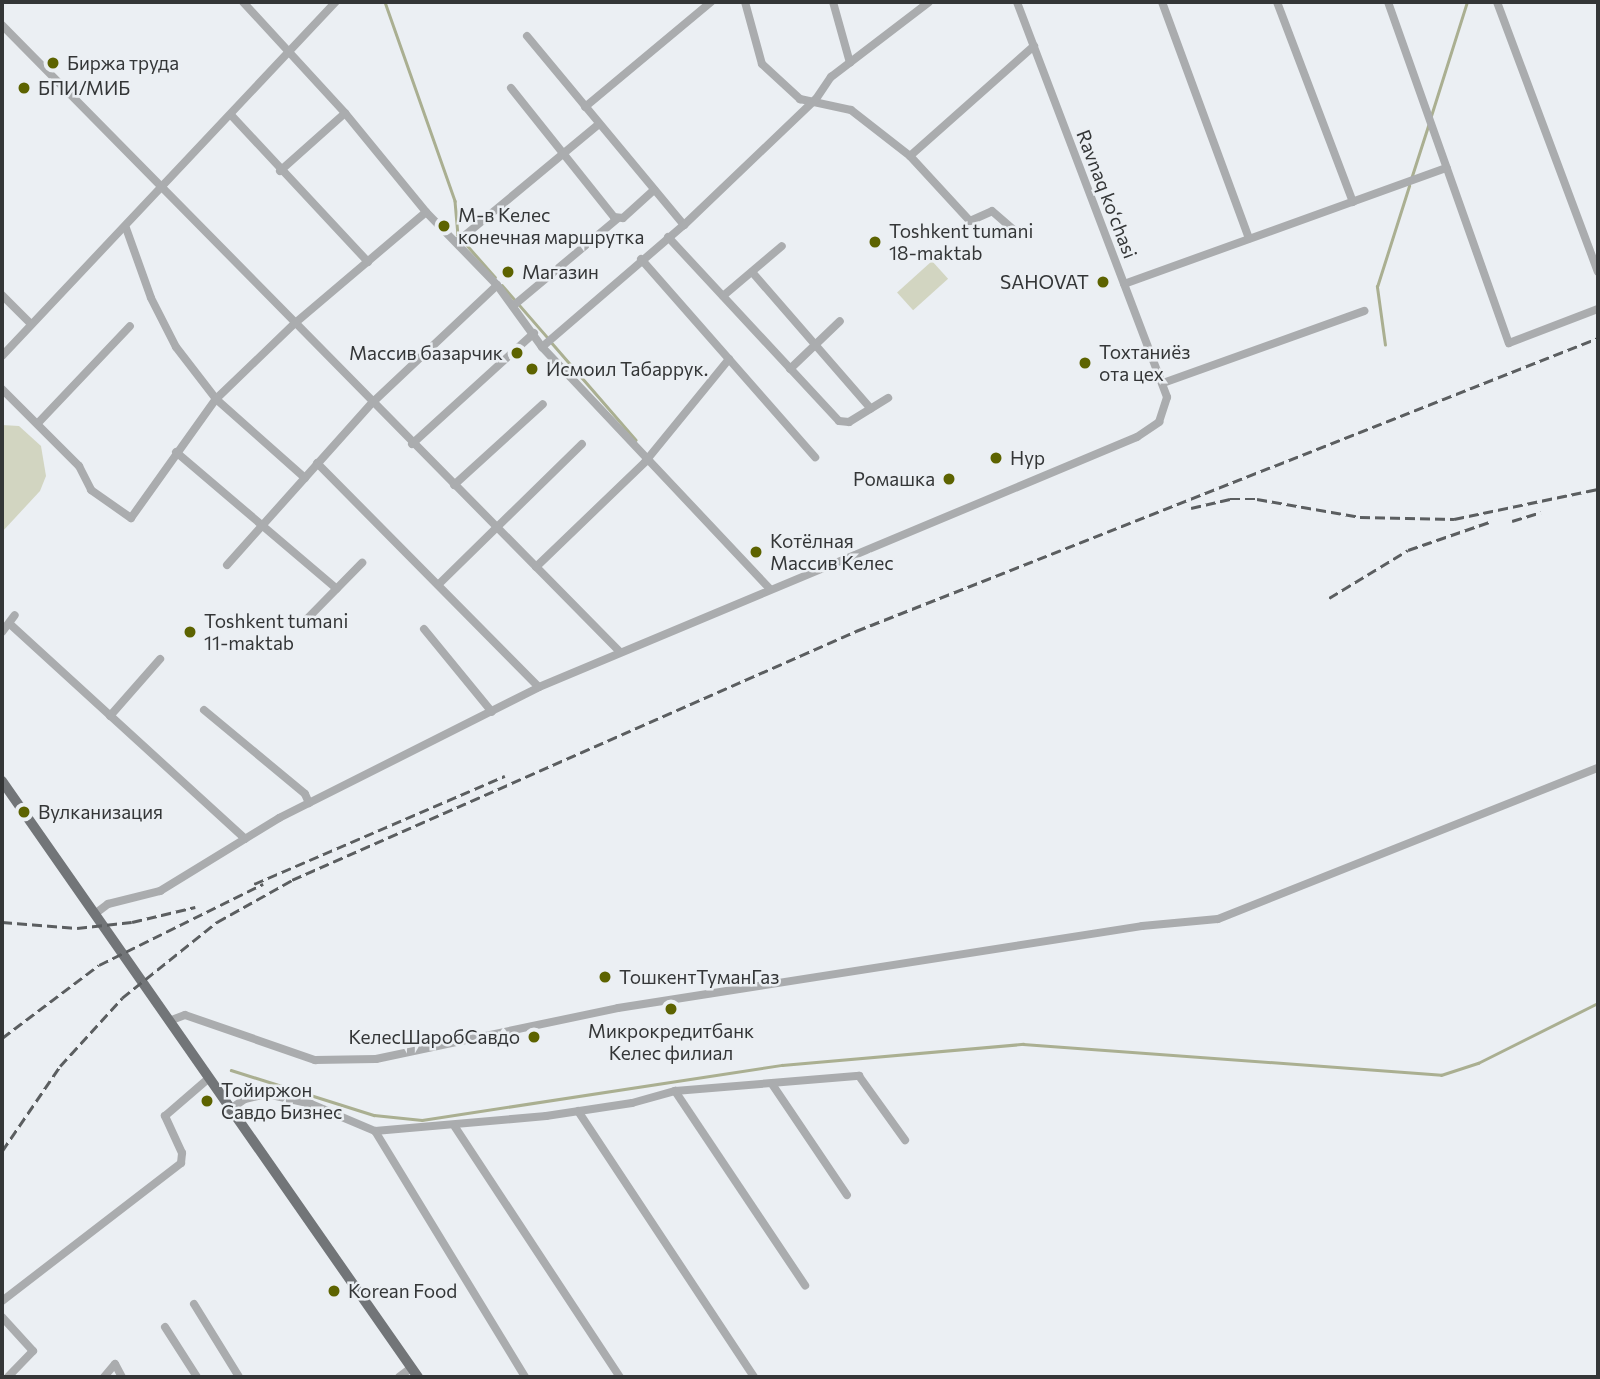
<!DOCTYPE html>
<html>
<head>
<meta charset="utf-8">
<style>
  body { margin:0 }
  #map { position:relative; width:1600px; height:1379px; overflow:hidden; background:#ebeff3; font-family:Commissioner,sans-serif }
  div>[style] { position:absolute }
  .green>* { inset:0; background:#d2d5c1; transform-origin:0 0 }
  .stream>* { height:2.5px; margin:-1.25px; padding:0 1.25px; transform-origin:1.25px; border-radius:1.25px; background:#aaaf91 }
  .minor>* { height:8px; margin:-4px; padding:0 4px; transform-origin:4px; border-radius:4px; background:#aaacae }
  .major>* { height:10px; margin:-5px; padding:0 5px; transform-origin:5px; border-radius:5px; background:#727578 }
  .rail>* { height:2.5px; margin-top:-1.25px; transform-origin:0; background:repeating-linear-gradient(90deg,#5b5e60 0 10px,transparent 0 15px) }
  .dots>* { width:19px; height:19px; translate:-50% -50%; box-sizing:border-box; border:4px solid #ebeff3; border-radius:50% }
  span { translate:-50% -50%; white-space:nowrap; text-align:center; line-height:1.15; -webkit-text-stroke:5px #ebeff3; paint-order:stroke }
  .poi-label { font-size:19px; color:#343637 }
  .left { translate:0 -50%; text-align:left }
  .right { translate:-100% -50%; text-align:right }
  .street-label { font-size:19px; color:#343637 }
  .frame { position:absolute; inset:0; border:4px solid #343637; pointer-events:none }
</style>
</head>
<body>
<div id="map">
  <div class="green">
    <div style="left:932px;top:261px;width:24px;height:47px;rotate:48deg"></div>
    <div style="clip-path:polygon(2px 425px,19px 426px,41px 446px,46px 476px,40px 491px,2px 532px)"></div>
  </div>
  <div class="stream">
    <div style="left:385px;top:2px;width:211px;rotate:70.6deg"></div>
    <div style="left:455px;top:201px;width:34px;rotate:85deg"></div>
    <div style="left:458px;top:235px;width:56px;rotate:48.6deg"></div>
    <div style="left:1431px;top:116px;width:120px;rotate:-72.5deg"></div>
    <div style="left:1411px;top:179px;width:56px;rotate:-72.2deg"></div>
    <div style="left:502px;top:285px;width:70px;rotate:49deg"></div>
    <div style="left:552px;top:343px;width:128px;rotate:49.1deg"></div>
    <div style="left:1385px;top:345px;width:59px;rotate:-97.9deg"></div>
    <div style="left:1377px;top:287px;width:106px;rotate:-72.4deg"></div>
    <div style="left:231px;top:1070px;width:150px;rotate:17.5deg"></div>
    <div style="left:374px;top:1115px;width:48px;rotate:5.9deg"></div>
    <div style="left:422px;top:1120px;width:364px;rotate:-8.7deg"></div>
    <div style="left:782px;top:1065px;width:242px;rotate:-5deg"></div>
    <div style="left:1023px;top:1044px;width:419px;rotate:4.2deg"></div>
    <div style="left:1441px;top:1075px;width:39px;rotate:-18deg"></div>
    <div style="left:1478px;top:1063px;width:134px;rotate:-26.6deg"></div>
  </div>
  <div class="minor">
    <div style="left:243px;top:2px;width:151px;rotate:47.4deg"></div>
    <div style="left:345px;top:113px;width:128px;rotate:50.7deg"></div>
    <div style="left:426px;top:212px;width:102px;rotate:45.8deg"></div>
    <div style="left:497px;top:285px;width:77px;rotate:54deg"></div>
    <div style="left:542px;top:347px;width:331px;rotate:46.7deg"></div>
    <div style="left:745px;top:2px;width:64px;rotate:74.7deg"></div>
    <div style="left:762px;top:64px;width:52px;rotate:42.6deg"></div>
    <div style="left:800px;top:99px;width:52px;rotate:12.2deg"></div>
    <div style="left:851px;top:110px;width:75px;rotate:37.9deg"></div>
    <div style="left:910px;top:156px;width:88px;rotate:47.3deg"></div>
    <div style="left:970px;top:221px;width:24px;rotate:-24deg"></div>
    <div style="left:992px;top:211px;width:33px;rotate:41deg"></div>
    <div style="left:833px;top:2px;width:63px;rotate:74.4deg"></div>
    <div style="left:1162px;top:2px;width:252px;rotate:69.8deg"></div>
    <div style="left:1277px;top:2px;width:214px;rotate:69.2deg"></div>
    <div style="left:1388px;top:2px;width:362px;rotate:70.5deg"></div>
    <div style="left:1509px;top:343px;width:95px;rotate:-20.9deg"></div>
    <div style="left:1497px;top:2px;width:288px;rotate:69.5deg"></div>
    <div style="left:2px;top:25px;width:880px;rotate:45.41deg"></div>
    <div style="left:527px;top:36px;width:246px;rotate:50.3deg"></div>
    <div style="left:511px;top:88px;width:165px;rotate:51.4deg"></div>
    <div style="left:614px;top:217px;width:9px;rotate:6deg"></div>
    <div style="left:623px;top:218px;width:42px;rotate:-42.1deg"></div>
    <div style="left:585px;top:107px;width:164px;rotate:-39.8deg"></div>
    <div style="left:231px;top:115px;width:201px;rotate:47deg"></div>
    <div style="left:910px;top:156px;width:166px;rotate:-41.6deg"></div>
    <div style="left:280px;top:171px;width:87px;rotate:-41.7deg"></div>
    <div style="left:126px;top:228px;width:74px;rotate:70.3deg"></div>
    <div style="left:151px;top:298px;width:55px;rotate:63deg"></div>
    <div style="left:176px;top:347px;width:66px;rotate:52.4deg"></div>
    <div style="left:216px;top:399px;width:119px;rotate:41.6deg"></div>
    <div style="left:668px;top:237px;width:251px;rotate:47.1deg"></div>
    <div style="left:839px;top:421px;width:10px;rotate:6deg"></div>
    <div style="left:849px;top:422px;width:46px;rotate:-31.6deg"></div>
    <div style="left:458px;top:241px;width:183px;rotate:-39.7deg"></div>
    <div style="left:641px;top:259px;width:264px;rotate:48.7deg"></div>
    <div style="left:752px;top:272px;width:181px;rotate:49deg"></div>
    <div style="left:1124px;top:284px;width:343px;rotate:-19.8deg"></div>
    <div style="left:2px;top:295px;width:41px;rotate:45deg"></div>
    <div style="left:723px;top:296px;width:77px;rotate:-40.3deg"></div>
    <div style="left:513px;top:306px;width:136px;rotate:-39.9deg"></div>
    <div style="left:542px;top:347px;width:187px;rotate:-40.7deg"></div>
    <div style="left:684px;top:225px;width:182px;rotate:-43.7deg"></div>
    <div style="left:816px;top:99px;width:27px;rotate:-56deg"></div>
    <div style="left:831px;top:77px;width:123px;rotate:-37.4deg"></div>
    <div style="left:2px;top:356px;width:487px;rotate:-46.7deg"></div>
    <div style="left:790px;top:369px;width:69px;rotate:-43.8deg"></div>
    <div style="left:1163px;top:383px;width:214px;rotate:-19.7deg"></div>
    <div style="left:2px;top:389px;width:109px;rotate:45deg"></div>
    <div style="left:79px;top:466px;width:27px;rotate:63deg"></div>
    <div style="left:91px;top:490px;width:49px;rotate:35deg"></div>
    <div style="left:131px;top:518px;width:146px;rotate:-54.5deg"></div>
    <div style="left:216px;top:399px;width:108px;rotate:-43.9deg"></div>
    <div style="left:294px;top:324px;width:173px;rotate:-40.3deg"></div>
    <div style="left:39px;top:422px;width:132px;rotate:-46.5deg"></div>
    <div style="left:412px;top:444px;width:165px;rotate:-42.3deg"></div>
    <div style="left:176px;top:452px;width:211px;rotate:40.4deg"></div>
    <div style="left:317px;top:463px;width:315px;rotate:45.3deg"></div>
    <div style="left:454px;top:485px;width:120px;rotate:-42.3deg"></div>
    <div style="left:227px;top:565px;width:217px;rotate:-48.2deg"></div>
    <div style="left:372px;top:403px;width:172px;rotate:-43.3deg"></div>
    <div style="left:536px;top:567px;width:151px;rotate:-43.9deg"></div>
    <div style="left:645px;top:462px;width:133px;rotate:-50.8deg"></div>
    <div style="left:439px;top:584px;width:200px;rotate:-44.4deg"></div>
    <div style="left:302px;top:624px;width:86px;rotate:-45.5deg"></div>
    <div style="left:11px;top:625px;width:317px;rotate:42.4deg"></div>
    <div style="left:424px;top:629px;width:107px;rotate:50.7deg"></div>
    <div style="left:2px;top:632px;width:21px;rotate:-53deg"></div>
    <div style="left:204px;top:710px;width:131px;rotate:39.7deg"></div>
    <div style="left:305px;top:794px;width:10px;rotate:66deg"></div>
    <div style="left:110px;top:716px;width:76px;rotate:-48.7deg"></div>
    <div style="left:96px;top:913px;width:15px;rotate:-37deg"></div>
    <div style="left:108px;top:904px;width:54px;rotate:-14deg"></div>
    <div style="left:160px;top:891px;width:140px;rotate:-31.5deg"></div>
    <div style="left:279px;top:818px;width:291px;rotate:-26.7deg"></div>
    <div style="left:539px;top:687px;width:648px;rotate:-22.69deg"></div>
    <div style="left:1137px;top:437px;width:27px;rotate:-34deg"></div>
    <div style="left:1159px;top:422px;width:26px;rotate:-72deg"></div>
    <div style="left:1167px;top:397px;width:423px;rotate:-110.8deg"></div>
    <div style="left:169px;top:1021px;width:17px;rotate:-21deg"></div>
    <div style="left:185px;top:1015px;width:138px;rotate:19.1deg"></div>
    <div style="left:315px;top:1060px;width:61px;rotate:-0.9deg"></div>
    <div style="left:376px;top:1059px;width:247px;rotate:-11.9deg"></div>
    <div style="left:618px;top:1008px;width:530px;rotate:-8.89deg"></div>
    <div style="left:1142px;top:926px;width:76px;rotate:-5.3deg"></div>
    <div style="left:1218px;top:919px;width:409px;rotate:-21.7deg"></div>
    <div style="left:772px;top:1084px;width:134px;rotate:56deg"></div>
    <div style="left:675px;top:1091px;width:234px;rotate:56.2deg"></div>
    <div style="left:229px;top:1110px;width:19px;rotate:-35deg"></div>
    <div style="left:245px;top:1099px;width:23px;rotate:-13deg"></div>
    <div style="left:267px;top:1094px;width:45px;rotate:12.8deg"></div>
    <div style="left:311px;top:1104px;width:69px;rotate:22.9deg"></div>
    <div style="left:375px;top:1131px;width:172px;rotate:-5deg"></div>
    <div style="left:546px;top:1116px;width:87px;rotate:-8.6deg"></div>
    <div style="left:632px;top:1103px;width:45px;rotate:-15.6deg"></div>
    <div style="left:675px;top:1091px;width:185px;rotate:-4.7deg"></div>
    <div style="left:859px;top:1076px;width:79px;rotate:54.3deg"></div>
    <div style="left:578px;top:1111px;width:319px;rotate:56.5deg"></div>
    <div style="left:455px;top:1127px;width:300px;rotate:56.6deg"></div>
    <div style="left:375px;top:1131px;width:288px;rotate:58.6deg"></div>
    <div style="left:2px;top:1301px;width:226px;rotate:-37.6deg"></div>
    <div style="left:181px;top:1163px;width:10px;rotate:-84deg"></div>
    <div style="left:182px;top:1153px;width:41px;rotate:-114.7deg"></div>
    <div style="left:165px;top:1116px;width:58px;rotate:-40.8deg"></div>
    <div style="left:194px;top:1304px;width:86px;rotate:58.3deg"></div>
    <div style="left:2px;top:1317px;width:46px;rotate:47.6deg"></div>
    <div style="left:33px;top:1351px;width:36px;rotate:134deg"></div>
    <div style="left:165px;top:1327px;width:59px;rotate:57.4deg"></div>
    <div style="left:104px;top:1377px;width:17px;rotate:-50deg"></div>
    <div style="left:115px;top:1364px;width:15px;rotate:62deg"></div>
    <div style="left:399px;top:1377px;width:15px;rotate:-37deg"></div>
  </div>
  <div class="major">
    <div style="left:2px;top:781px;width:727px;rotate:55.09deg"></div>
  </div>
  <div class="rail">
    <div style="left:1191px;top:508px;width:40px;rotate:-13deg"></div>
    <div style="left:1230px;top:499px;width:27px"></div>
    <div style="left:1257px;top:499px;width:105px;rotate:9.9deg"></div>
    <div style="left:1360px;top:517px;width:94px;rotate:1.2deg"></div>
    <div style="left:1454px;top:519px;width:147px;rotate:-11.8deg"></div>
    <div style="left:1512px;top:521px;width:30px;rotate:-17deg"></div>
    <div style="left:1329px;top:598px;width:92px;rotate:-31.3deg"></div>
    <div style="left:1408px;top:550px;width:89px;rotate:-19deg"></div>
    <div style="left:254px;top:884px;width:273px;rotate:-23.3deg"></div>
    <div style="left:2px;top:922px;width:75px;rotate:4.6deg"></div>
    <div style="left:77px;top:928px;width:55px;rotate:-6.2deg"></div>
    <div style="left:132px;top:922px;width:65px;rotate:-13.4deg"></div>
    <div style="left:2px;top:1038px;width:121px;rotate:-37deg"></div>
    <div style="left:99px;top:965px;width:183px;rotate:-26.3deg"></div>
    <div style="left:2px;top:1151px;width:103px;rotate:-55.7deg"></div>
    <div style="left:60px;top:1066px;width:92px;rotate:-47.6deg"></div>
    <div style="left:122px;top:998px;width:122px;rotate:-38.7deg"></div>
    <div style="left:217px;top:922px;width:86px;rotate:-29.2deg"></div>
    <div style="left:292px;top:880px;width:617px;rotate:-23.82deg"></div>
    <div style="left:856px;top:631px;width:798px;rotate:-21.55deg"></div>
  </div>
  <div class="dots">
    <div style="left:53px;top:63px;background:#5d6300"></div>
    <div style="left:24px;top:88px;background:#5d6300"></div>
    <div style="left:444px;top:226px;background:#5d6300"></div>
    <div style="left:875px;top:242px;background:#5d6300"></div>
    <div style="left:508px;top:272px;background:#5d6300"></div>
    <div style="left:1103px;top:282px;background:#5d6300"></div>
    <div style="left:517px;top:353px;background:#5d6300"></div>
    <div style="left:1085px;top:363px;background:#5d6300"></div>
    <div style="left:532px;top:369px;background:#5d6300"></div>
    <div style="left:996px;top:458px;background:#5d6300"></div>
    <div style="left:949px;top:479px;background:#5d6300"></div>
    <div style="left:756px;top:552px;background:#5d6300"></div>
    <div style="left:190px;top:632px;background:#5d6300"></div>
    <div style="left:24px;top:812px;background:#5d6300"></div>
    <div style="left:605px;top:977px;background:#5d6300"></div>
    <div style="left:671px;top:1009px;background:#5d6300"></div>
    <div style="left:534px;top:1037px;background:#5d6300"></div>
    <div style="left:207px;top:1101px;background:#5d6300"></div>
    <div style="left:334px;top:1291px;background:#5d6300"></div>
  </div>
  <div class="poi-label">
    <span class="left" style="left:67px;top:63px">Биржа труда</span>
    <span class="left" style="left:38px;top:88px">БПИ/МИБ</span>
    <span class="left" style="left:458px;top:226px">М-в Келес<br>конечная маршрутка</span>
    <span class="left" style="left:889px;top:242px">Toshkent tumani<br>18-maktab</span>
    <span class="left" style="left:522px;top:272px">Магазин</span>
    <span class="right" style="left:1089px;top:282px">SAHOVAT</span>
    <span class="left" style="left:1099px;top:363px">Тохтаниёз<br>ота цех</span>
    <span class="right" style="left:503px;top:353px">Массив базарчик</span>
    <span class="left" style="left:546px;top:369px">Исмоил Табаррук.</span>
    <span class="left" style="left:1010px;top:458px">Нур</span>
    <span class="right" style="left:935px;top:479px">Ромашка</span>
    <span class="left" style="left:770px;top:552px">Котёлная<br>Массив Келес</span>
    <span class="left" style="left:204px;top:632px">Toshkent tumani<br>11-maktab</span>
    <span class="left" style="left:38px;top:812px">Вулканизация</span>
    <span class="left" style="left:619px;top:977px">ТошкентТуманГаз</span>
    <span style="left:671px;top:1042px">Микрокредитбанк<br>Келес филиал</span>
    <span class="right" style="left:520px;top:1037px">КелесШаробСавдо</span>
    <span class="left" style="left:221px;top:1101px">Тойиржон<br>Савдо Бизнес</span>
    <span class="left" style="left:348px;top:1291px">Korean Food</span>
  </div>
  <div class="street-label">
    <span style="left:1107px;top:194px;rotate:69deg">Ravnaq ko‘chasi</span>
  </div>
  <div class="frame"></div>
</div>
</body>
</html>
